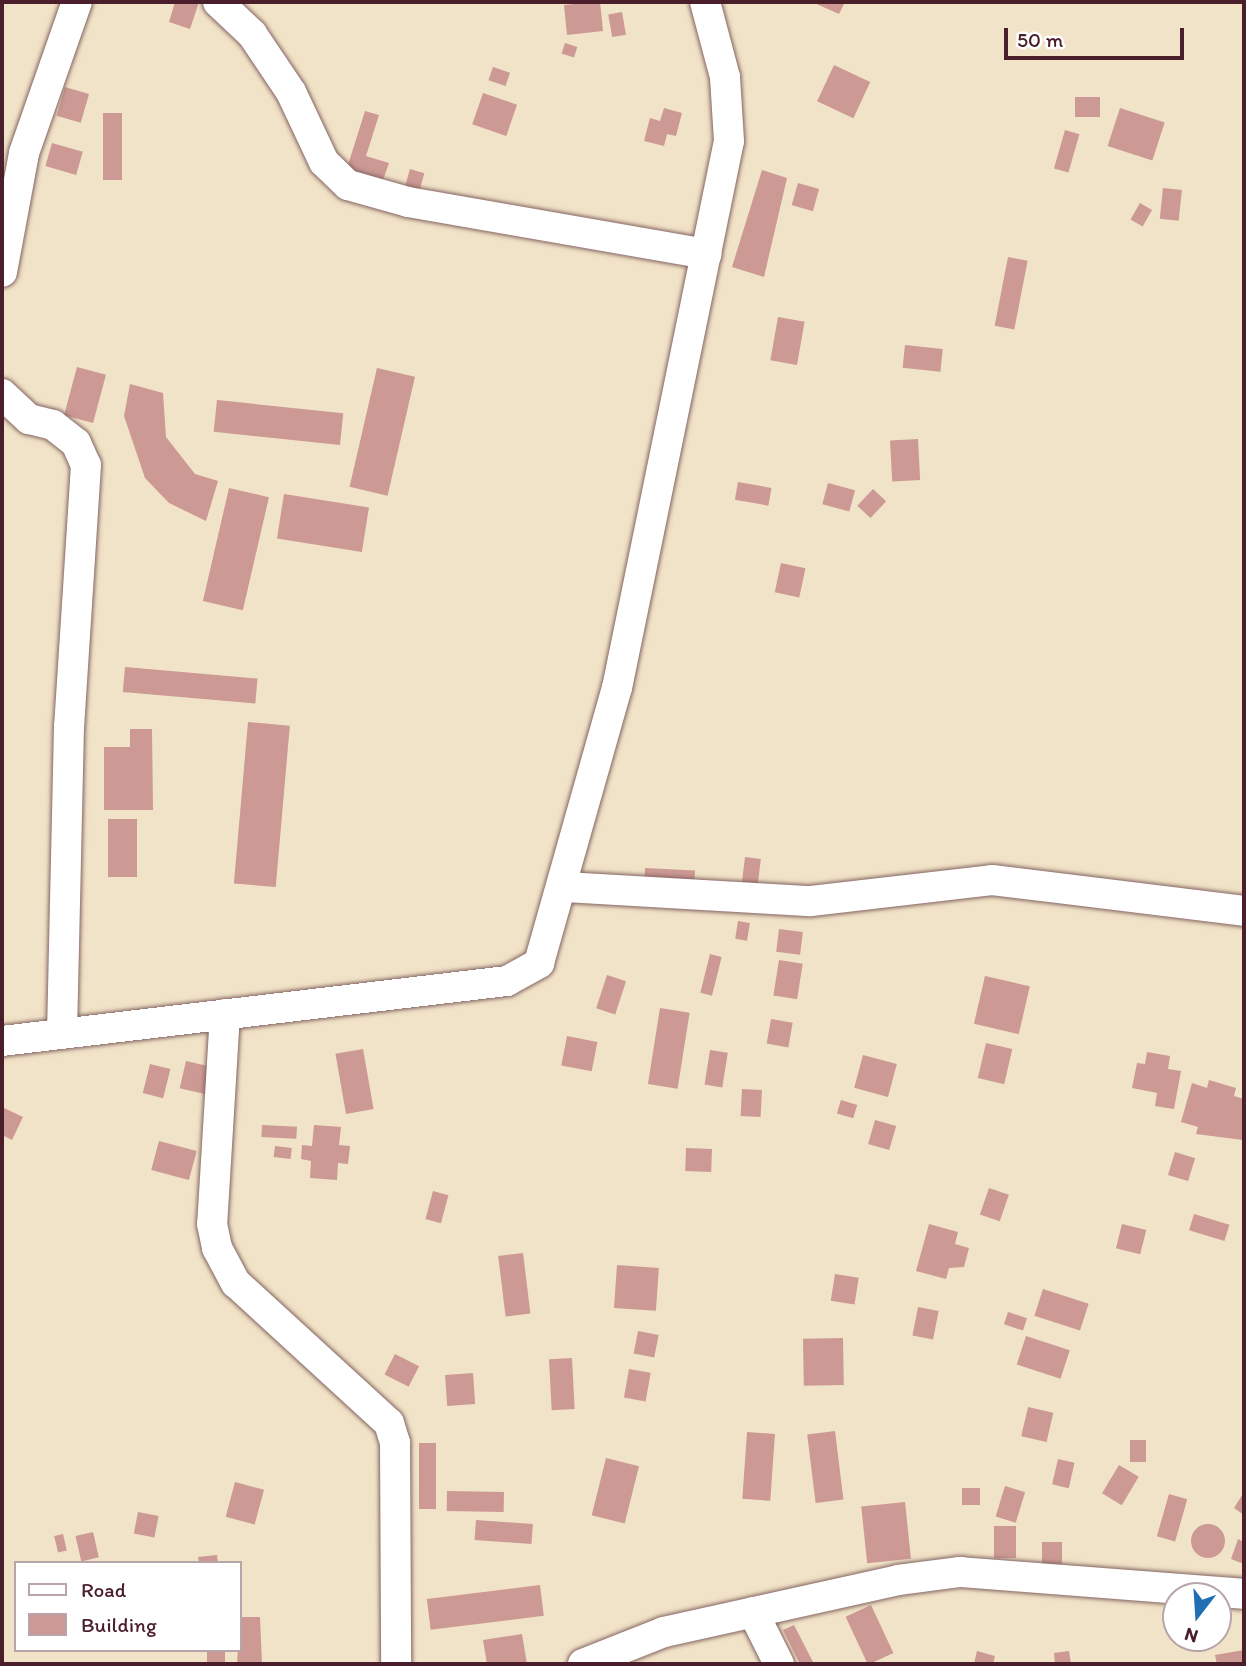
<!DOCTYPE html>
<html>
<head>
<meta charset="utf-8">
<style>
  body { margin:0 }
  #map { position:relative; width:1246px; height:1666px; overflow:hidden; background:#f1e3c7; font-family:Itim,sans-serif }
  div>[style] { position:absolute }
  .building>* { inset:0; background:#cc9994; transform-origin:0 0 }
  .round { border-radius:50% }
  .roads { filter:drop-shadow(0 0 2px #846462) drop-shadow(0 0 2px #846462) }
  .minor>* { height:30px; margin:-15px; padding:0 15px; transform-origin:15px; border-radius:15px; background:#fff }
  span { translate:-50% -50%; white-space:nowrap; text-align:center; line-height:1.15; -webkit-text-stroke:5px #fff; paint-order:stroke }
  .frame { position:absolute; inset:0; border:4px solid #4a1f2b; pointer-events:none }
  .legend { position:absolute; left:14px; top:1561px; width:228px; height:91px; box-sizing:border-box; background:#fff; border:2px solid #b7a5aa; margin:0; padding:9px 12px; list-style:none; font-size:21px; color:#4a1f2b }
  .legend li { display:flex; align-items:center; gap:14px; height:35px }
  .legend b { width:35px; border:2px solid #b7a5aa }
  .north { position:absolute; left:1162px; top:1582px; width:70px; height:70px; box-sizing:border-box; background:#fff; border:2px solid #b7a5aa; border-radius:50%; rotate:197deg; font-size:19px; font-weight:700; line-height:28px; text-align:center; color:#4a1f2b }
  .north::after { content:''; display:block; margin:auto; width:24px; height:32px; background:#1f6fb2; clip-path:polygon(50% 0,100% 100%,50% 72%,0 100%) }
  .scale { position:absolute; left:1004px; top:28px; width:180px; height:32px; box-sizing:border-box; border:4px solid #4a1f2b; border-top:0; padding-left:9px; font-size:21px; line-height:24px; white-space:nowrap; color:#4a1f2b; -webkit-text-stroke:5px #fff; paint-order:stroke }
</style>
</head>
<body>
<div id="map">
  <div class="building">
    <div style="clip-path:polygon(175px 2px,199px 2px,190px 29px,169px 22px)"></div>
    <div style="clip-path:polygon(594px 2px,600px 2px,603px 31px,567px 35px,564px 5px)"></div>
    <div style="clip-path:polygon(812px 2px,845px 2px,839px 14px)"></div>
    <div style="left:622px;top:12px;width:23px;height:14px;rotate:80deg"></div>
    <div style="left:565px;top:43px;width:13px;height:11px;rotate:18deg"></div>
    <div style="left:834px;top:65px;width:40px;height:40px;rotate:25deg"></div>
    <div style="left:493px;top:67px;width:18px;height:14px;rotate:19deg"></div>
    <div style="left:65px;top:87px;width:25px;height:30px;rotate:16deg"></div>
    <div style="left:483px;top:93px;width:36px;height:33px;rotate:19deg"></div>
    <div style="left:1100px;top:97px;width:20px;height:25px;rotate:90deg"></div>
    <div style="clip-path:polygon(664px 108px,682px 113px,676px 136px,667px 134px,664px 146px,644px 141px,650px 118px,660px 121px)"></div>
    <div style="left:1120px;top:108px;width:47px;height:40px;rotate:18deg"></div>
    <div style="clip-path:polygon(365px 111px,379px 115px,366px 156px,389px 163px,383px 180px,347px 168px)"></div>
    <div style="left:103px;top:113px;width:19px;height:67px"></div>
    <div style="left:1065px;top:130px;width:15px;height:40px;rotate:16deg"></div>
    <div style="left:52px;top:143px;width:32px;height:24px;rotate:16deg"></div>
    <div style="left:410px;top:169px;width:15px;height:17px;rotate:16deg"></div>
    <div style="clip-path:polygon(762px 170px,787px 178px,764px 277px,732px 267px)"></div>
    <div style="left:798px;top:183px;width:22px;height:23px;rotate:16deg"></div>
    <div style="left:1163px;top:188px;width:19px;height:31px;rotate:6deg"></div>
    <div style="left:1140px;top:203px;width:14px;height:19px;rotate:30deg"></div>
    <div style="left:1008px;top:257px;width:20px;height:70px;rotate:11deg"></div>
    <div style="left:778px;top:317px;width:27px;height:44px;rotate:10deg"></div>
    <div style="left:905px;top:345px;width:38px;height:23px;rotate:6deg"></div>
    <div style="left:77px;top:367px;width:30px;height:50px;rotate:15deg"></div>
    <div style="left:377px;top:368px;width:39px;height:122px;rotate:13deg"></div>
    <div style="clip-path:polygon(130px 384px,163px 393px,166px 437px,195px 474px,218px 481px,206px 521px,169px 503px,145px 478px,124px 416px)"></div>
    <div style="left:217px;top:400px;width:127px;height:32px;rotate:6deg"></div>
    <div style="left:918px;top:439px;width:41px;height:28px;rotate:87deg"></div>
    <div style="left:738px;top:482px;width:34px;height:18px;rotate:10deg"></div>
    <div style="left:828px;top:483px;width:28px;height:22px;rotate:15deg"></div>
    <div style="left:229px;top:488px;width:41px;height:116px;rotate:13deg"></div>
    <div style="left:873px;top:489px;width:18px;height:23px;rotate:43deg"></div>
    <div style="left:284px;top:494px;width:86px;height:45px;rotate:9deg"></div>
    <div style="left:781px;top:563px;width:25px;height:30px;rotate:12deg"></div>
    <div style="left:125px;top:667px;width:133px;height:25px;rotate:5deg"></div>
    <div style="left:248px;top:722px;width:42px;height:162px;rotate:5deg"></div>
    <div style="clip-path:polygon(130px 729px,152px 729px,153px 810px,104px 810px,104px 747px,130px 747px)"></div>
    <div style="left:108px;top:819px;width:29px;height:58px"></div>
    <div style="left:745px;top:857px;width:16px;height:25px;rotate:7deg"></div>
    <div style="left:645px;top:868px;width:50px;height:16px;rotate:3deg"></div>
    <div style="left:738px;top:921px;width:12px;height:18px;rotate:9deg"></div>
    <div style="left:779px;top:929px;width:24px;height:23px;rotate:7deg"></div>
    <div style="left:710px;top:954px;width:12px;height:40px;rotate:14deg"></div>
    <div style="left:779px;top:960px;width:24px;height:36px;rotate:9deg"></div>
    <div style="left:607px;top:975px;width:20px;height:35px;rotate:18deg"></div>
    <div style="left:985px;top:976px;width:46px;height:49px;rotate:13deg"></div>
    <div style="left:660px;top:1008px;width:30px;height:77px;rotate:9deg"></div>
    <div style="left:771px;top:1019px;width:22px;height:25px;rotate:10deg"></div>
    <div style="left:567px;top:1036px;width:31px;height:30px;rotate:11deg"></div>
    <div style="left:986px;top:1043px;width:27px;height:36px;rotate:13deg"></div>
    <div style="left:363px;top:1049px;width:61px;height:28px;rotate:80deg"></div>
    <div style="left:710px;top:1050px;width:18px;height:35px;rotate:9deg"></div>
    <div style="clip-path:polygon(1147px 1052px,1170px 1056px,1168px 1069px,1181px 1071px,1174px 1109px,1155px 1106px,1157px 1093px,1132px 1088px,1137px 1063px,1145px 1064px)"></div>
    <div style="left:863px;top:1055px;width:35px;height:34px;rotate:15deg"></div>
    <div style="left:186px;top:1061px;width:28px;height:28px;rotate:13deg"></div>
    <div style="left:150px;top:1064px;width:21px;height:30px;rotate:14deg"></div>
    <div style="clip-path:polygon(1209px 1080px,1236px 1088px,1234px 1096px,1244px 1099px,1243px 1140px,1196px 1134px,1198px 1127px,1181px 1122px,1192px 1083px,1207px 1088px)"></div>
    <div style="left:742px;top:1089px;width:20px;height:27px;rotate:3deg"></div>
    <div style="left:841px;top:1100px;width:17px;height:14px;rotate:17deg"></div>
    <div style="clip-path:polygon(2px 1107px,23px 1117px,12px 1140px,2px 1135px)"></div>
    <div style="left:875px;top:1120px;width:22px;height:25px;rotate:16deg"></div>
    <div style="left:262px;top:1125px;width:35px;height:12px;rotate:3deg"></div>
    <div style="clip-path:polygon(314px 1125px,341px 1127px,339px 1145px,350px 1146px,348px 1164px,338px 1163px,337px 1180px,310px 1178px,311px 1161px,301px 1159px,302px 1145px,312px 1146px)"></div>
    <div style="left:159px;top:1141px;width:39px;height:30px;rotate:15deg"></div>
    <div style="left:275px;top:1146px;width:17px;height:11px;rotate:7deg"></div>
    <div style="left:686px;top:1148px;width:26px;height:23px;rotate:2deg"></div>
    <div style="left:1175px;top:1152px;width:21px;height:24px;rotate:17deg"></div>
    <div style="left:989px;top:1188px;width:21px;height:28px;rotate:19deg"></div>
    <div style="left:433px;top:1191px;width:16px;height:29px;rotate:15deg"></div>
    <div style="left:1194px;top:1214px;width:37px;height:17px;rotate:17deg"></div>
    <div style="clip-path:polygon(929px 1224px,958px 1232px,955px 1244px,969px 1248px,964px 1267px,949px 1268px,946px 1279px,916px 1271px)"></div>
    <div style="left:1122px;top:1224px;width:25px;height:25px;rotate:14deg"></div>
    <div style="left:523px;top:1253px;width:61px;height:25px;rotate:83deg"></div>
    <div style="left:617px;top:1265px;width:42px;height:43px;rotate:4deg"></div>
    <div style="left:835px;top:1274px;width:24px;height:27px;rotate:9deg"></div>
    <div style="left:1043px;top:1289px;width:48px;height:28px;rotate:18deg"></div>
    <div style="left:918px;top:1307px;width:21px;height:29px;rotate:11deg"></div>
    <div style="left:1008px;top:1312px;width:20px;height:13px;rotate:18deg"></div>
    <div style="left:638px;top:1331px;width:21px;height:23px;rotate:11deg"></div>
    <div style="left:1026px;top:1336px;width:46px;height:30px;rotate:18deg"></div>
    <div style="left:843px;top:1338px;width:47px;height:40px;rotate:89deg"></div>
    <div style="left:395px;top:1354px;width:27px;height:23px;rotate:27deg"></div>
    <div style="left:572px;top:1358px;width:51px;height:23px;rotate:87deg"></div>
    <div style="left:629px;top:1369px;width:22px;height:29px;rotate:10deg"></div>
    <div style="left:473px;top:1373px;width:31px;height:28px;rotate:86deg"></div>
    <div style="left:1028px;top:1407px;width:26px;height:30px;rotate:13deg"></div>
    <div style="left:835px;top:1431px;width:69px;height:28px;rotate:83deg"></div>
    <div style="left:747px;top:1432px;width:28px;height:67px;rotate:4deg"></div>
    <div style="left:1130px;top:1440px;width:16px;height:22px"></div>
    <div style="left:419px;top:1443px;width:17px;height:66px"></div>
    <div style="left:606px;top:1458px;width:34px;height:59px;rotate:14deg"></div>
    <div style="left:1058px;top:1459px;width:17px;height:26px;rotate:13deg"></div>
    <div style="left:1119px;top:1465px;width:23px;height:33px;rotate:31deg"></div>
    <div style="left:235px;top:1482px;width:30px;height:36px;rotate:15deg"></div>
    <div style="left:1005px;top:1486px;width:21px;height:32px;rotate:17deg"></div>
    <div style="left:980px;top:1488px;width:17px;height:18px;rotate:90deg"></div>
    <div style="left:447px;top:1491px;width:57px;height:20px;rotate:1deg"></div>
    <div style="clip-path:polygon(1244px 1492px,1244px 1515px,1234px 1508px)"></div>
    <div style="left:1169px;top:1494px;width:19px;height:44px;rotate:16deg"></div>
    <div style="left:905px;top:1502px;width:57px;height:44px;rotate:84deg"></div>
    <div style="left:138px;top:1512px;width:21px;height:22px;rotate:11deg"></div>
    <div style="left:476px;top:1520px;width:57px;height:20px;rotate:4deg"></div>
    <div class="round" style="left:1191px;top:1524px;width:34px;height:34px"></div>
    <div style="left:994px;top:1526px;width:22px;height:32px"></div>
    <div style="left:93px;top:1532px;width:26px;height:18px;rotate:77deg"></div>
    <div style="left:63px;top:1534px;width:17px;height:9px;rotate:77deg"></div>
    <div style="clip-path:polygon(1238px 1539px,1244px 1542px,1244px 1564px,1231px 1559px)"></div>
    <div style="left:1042px;top:1542px;width:20px;height:22px"></div>
    <div style="clip-path:polygon(217px 1555px,218px 1563px,199px 1563px,198px 1557px)"></div>
    <div style="left:540px;top:1585px;width:31px;height:114px;rotate:83deg"></div>
    <div style="left:871px;top:1605px;width:53px;height:28px;rotate:65deg"></div>
    <div style="clip-path:polygon(240px 1617px,260px 1617px,262px 1664px,237px 1664px)"></div>
    <div style="clip-path:polygon(794px 1625px,814px 1664px,800px 1664px,783px 1630px)"></div>
    <div style="clip-path:polygon(522px 1634px,527px 1664px,487px 1664px,483px 1640px)"></div>
    <div style="left:207px;top:1650px;width:18px;height:14px"></div>
    <div style="clip-path:polygon(1244px 1650px,1244px 1664px,1217px 1664px,1215px 1655px)"></div>
    <div style="clip-path:polygon(977px 1651px,995px 1656px,993px 1664px,974px 1664px)"></div>
    <div style="clip-path:polygon(1069px 1651px,1071px 1664px,1055px 1664px,1054px 1653px)"></div>
  </div>
  <div class="roads">
    <div class="minor">
      <div style="left:218px;top:2px;width:47px;rotate:43.3deg"></div>
      <div style="left:252px;top:34px;width:70px;rotate:56.1deg"></div>
      <div style="left:291px;top:92px;width:77px;rotate:64.8deg"></div>
      <div style="left:324px;top:162px;width:33px;rotate:44deg"></div>
      <div style="left:348px;top:185px;width:62px;rotate:15.8deg"></div>
      <div style="left:408px;top:202px;width:303px;rotate:9.9deg"></div>
      <div style="left:2px;top:272px;width:121px;rotate:-79.5deg"></div>
      <div style="left:24px;top:153px;width:160px;rotate:-70.7deg"></div>
      <div style="left:2px;top:394px;width:37px;rotate:43deg"></div>
      <div style="left:29px;top:419px;width:25px;rotate:14deg"></div>
      <div style="left:53px;top:425px;width:29px;rotate:38deg"></div>
      <div style="left:76px;top:443px;width:24px;rotate:66deg"></div>
      <div style="left:86px;top:465px;width:262px;rotate:93.7deg"></div>
      <div style="left:69px;top:726px;width:308px;rotate:91.3deg"></div>
      <div style="left:565px;top:887px;width:246px;rotate:3.3deg"></div>
      <div style="left:811px;top:901px;width:182px;rotate:-6.6deg"></div>
      <div style="left:992px;top:880px;width:254px;rotate:7deg"></div>
      <div style="left:225px;top:1014px;width:210px;rotate:93.5deg"></div>
      <div style="left:212px;top:1224px;width:25px;rotate:78deg"></div>
      <div style="left:217px;top:1248px;width:40px;rotate:62deg"></div>
      <div style="left:236px;top:1283px;width:207px;rotate:42.5deg"></div>
      <div style="left:389px;top:1423px;width:21px;rotate:73deg"></div>
      <div style="left:395px;top:1443px;width:221px;rotate:89.7deg"></div>
      <div style="left:2px;top:1041px;width:509px;rotate:-6.78deg"></div>
      <div style="left:507px;top:981px;width:37px;rotate:-29deg"></div>
      <div style="left:539px;top:963px;width:286px;rotate:-74.2deg"></div>
      <div style="left:617px;top:688px;width:558px;rotate:-78.43deg"></div>
      <div style="left:729px;top:141px;width:64px;rotate:-93.6deg"></div>
      <div style="left:725px;top:77px;width:78px;rotate:-104.9deg"></div>
      <div style="left:753px;top:1612px;width:58px;rotate:63.4deg"></div>
      <div style="left:583px;top:1664px;width:87px;rotate:-21.6deg"></div>
      <div style="left:664px;top:1632px;width:240px;rotate:-12.5deg"></div>
      <div style="left:898px;top:1580px;width:63px;rotate:-7.4deg"></div>
      <div style="left:960px;top:1572px;width:285px;rotate:4.4deg"></div>
    </div>
  </div>
  <div class="frame"></div>
  <ul class="legend">
  <li><b style="height:9px;background:#fff"></b>Road</li>
  <li><b style="height:19px;background:#cc9994"></b>Building</li>
  </ul>
  <div class="north">N</div>
  <div class="scale">50 m</div>
</div>
</body>
</html>
